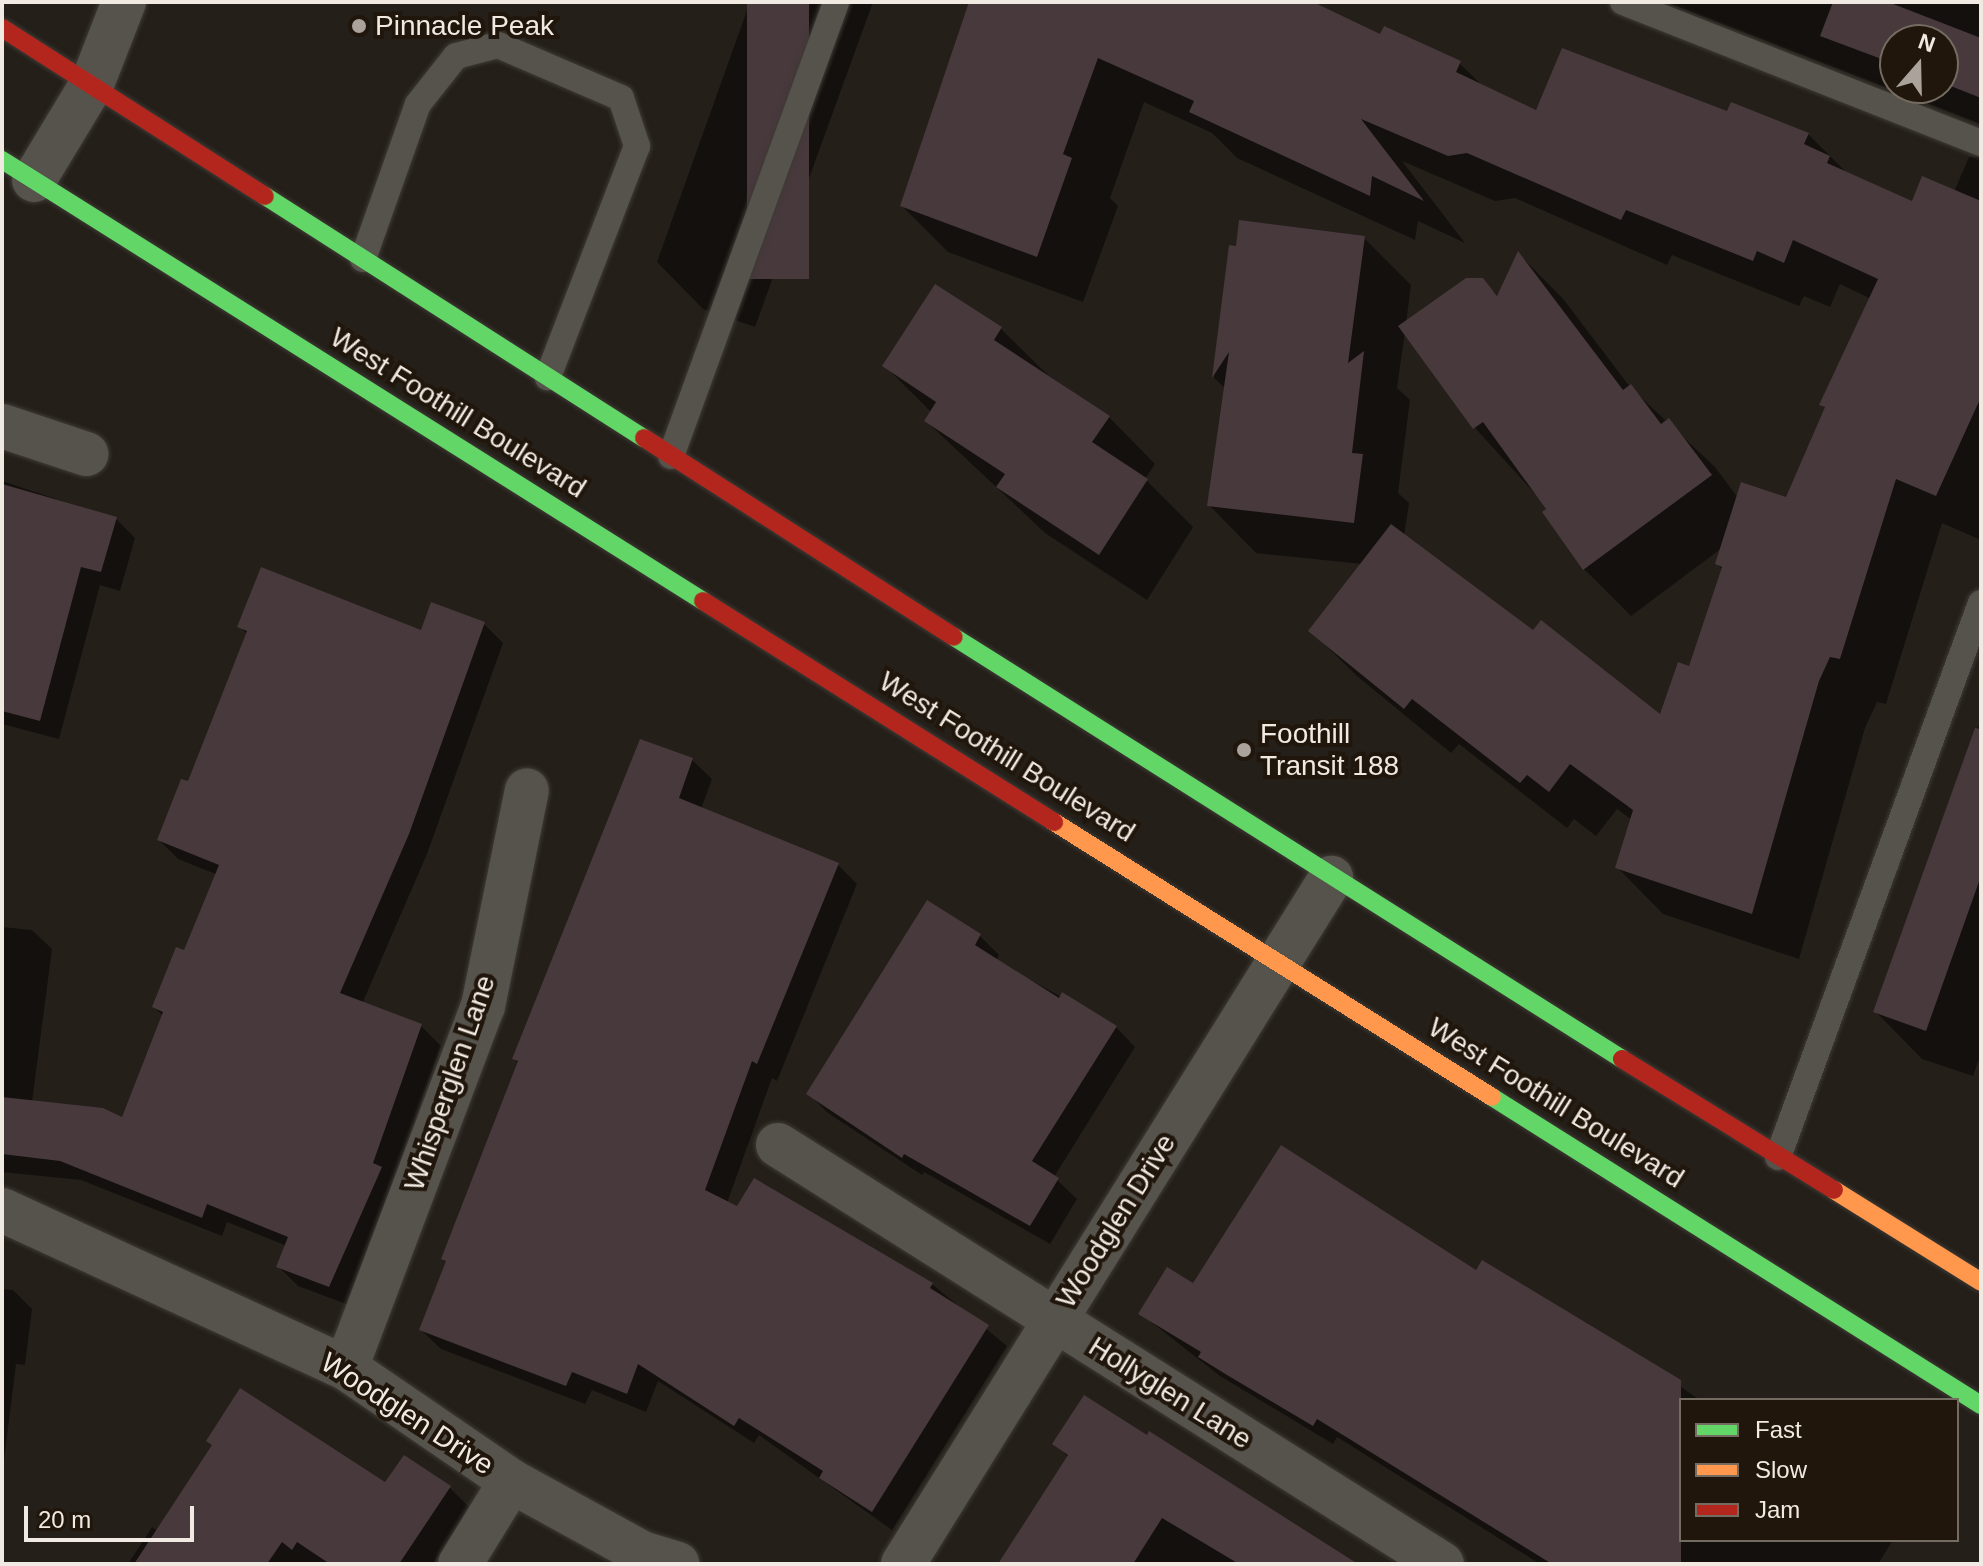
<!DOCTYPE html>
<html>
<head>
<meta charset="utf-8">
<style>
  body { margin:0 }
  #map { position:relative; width:1983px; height:1566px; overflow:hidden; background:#241f19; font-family:Arial,sans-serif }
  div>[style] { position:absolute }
  .shadow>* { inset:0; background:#0007 }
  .building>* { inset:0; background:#48393d; transform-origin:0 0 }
  .roads { filter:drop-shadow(0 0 2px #3e3a35) drop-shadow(0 0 2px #3e3a35) }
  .lane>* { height:26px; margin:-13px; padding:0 13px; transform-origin:13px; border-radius:13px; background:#56524c }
  .street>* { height:44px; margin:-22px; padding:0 22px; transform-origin:22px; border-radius:22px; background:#56524c }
  .fast>* { height:18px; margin:-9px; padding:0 9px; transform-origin:9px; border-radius:9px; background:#63d668 }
  .slow>* { height:18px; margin:-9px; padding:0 9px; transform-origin:9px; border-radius:9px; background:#ff974d }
  .jam>* { height:18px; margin:-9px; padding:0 9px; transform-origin:9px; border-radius:9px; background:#b3261e }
  .dots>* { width:22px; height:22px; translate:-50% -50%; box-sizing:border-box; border:4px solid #20160b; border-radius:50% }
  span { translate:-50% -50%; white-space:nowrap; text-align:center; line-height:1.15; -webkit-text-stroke:8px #20160b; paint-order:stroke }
  .poi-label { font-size:28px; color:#f1eae3 }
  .left { translate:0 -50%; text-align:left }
  .street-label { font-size:28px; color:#f1eae3 }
  .frame { position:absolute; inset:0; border:4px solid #f1eae3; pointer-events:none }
  .legend { position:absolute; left:1679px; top:1398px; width:280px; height:144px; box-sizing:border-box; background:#20160b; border:2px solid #746b61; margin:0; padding:10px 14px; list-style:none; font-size:24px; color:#f1eae3 }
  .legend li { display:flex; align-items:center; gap:16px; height:40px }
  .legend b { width:40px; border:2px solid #746b61 }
  .north { position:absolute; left:1879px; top:24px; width:80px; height:80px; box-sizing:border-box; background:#20160b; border:2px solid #746b61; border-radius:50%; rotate:20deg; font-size:22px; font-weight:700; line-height:32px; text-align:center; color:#f1eae3 }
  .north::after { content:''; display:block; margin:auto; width:28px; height:36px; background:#a9a39c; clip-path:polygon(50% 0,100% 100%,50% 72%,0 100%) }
  .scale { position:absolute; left:24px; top:1506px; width:170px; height:36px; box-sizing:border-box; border:4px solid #f1eae3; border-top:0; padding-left:10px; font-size:24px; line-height:28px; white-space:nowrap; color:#f1eae3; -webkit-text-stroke:6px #20160b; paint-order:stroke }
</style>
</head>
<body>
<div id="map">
  <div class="shadow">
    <div style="clip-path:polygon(750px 2px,873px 2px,755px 327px,703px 309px,657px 262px)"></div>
    <div style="clip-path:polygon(evenodd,983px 2px,1304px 2px,1381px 37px,1459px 63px,1484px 87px,1537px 113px,1728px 114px,1808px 134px,1849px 175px,1913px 204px,1954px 192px,1969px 157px,1981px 157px,1981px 540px,1942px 523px,1886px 704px,1877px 702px,1865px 728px,1799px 959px,1663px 914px,1617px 867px,1632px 820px,1617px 809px,1596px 836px,1574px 819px,1567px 828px,1459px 744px,1451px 753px,1357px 676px,1310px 630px,1362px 564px,1256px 553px,1210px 506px,1226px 389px,1214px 378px,1230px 248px,1364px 238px,1411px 285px,1406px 323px,1482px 280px,1499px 297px,1519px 254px,1564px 300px,1630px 387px,1715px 467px,1738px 498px,1787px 499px,1826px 409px,1822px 404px,1871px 299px,1840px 284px,1830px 307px,1804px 296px,1799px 306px,1672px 255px,1667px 265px,1515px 198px,1495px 201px,1402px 161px,1465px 243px,1418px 221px,1415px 240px,1237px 158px,1212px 133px,1144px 102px,1110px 198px,1118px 206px,1083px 302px,948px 252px,902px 206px,983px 2px,1405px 332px,1475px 428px,1549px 509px,1584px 569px,1631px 616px,1722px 548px,1717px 564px,1723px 570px,1690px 668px,1661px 717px,1533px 633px,1404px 536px,1409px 503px,1398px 493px,1410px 400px,1397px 388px,1405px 332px)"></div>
    <div style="clip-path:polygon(evenodd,1665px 2px,1981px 2px,1981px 124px,1665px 2px,1895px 40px,1943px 40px,1943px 88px,1895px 88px,1895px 40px)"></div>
    <div style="clip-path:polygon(936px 287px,1001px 329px,1048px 375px,1109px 417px,1155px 464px,1145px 479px,1193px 527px,1147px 600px,1045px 533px,926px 421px,932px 413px,885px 366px)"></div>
    <div style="clip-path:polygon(2px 481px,116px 519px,135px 538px,120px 591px,100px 585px,59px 739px,2px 724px)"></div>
    <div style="clip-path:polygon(483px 623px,503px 643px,427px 854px,362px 1004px,421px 1026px,441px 1046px,393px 1181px,400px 1188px,349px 1305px,298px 1286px,279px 1267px,287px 1246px,227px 1222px,222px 1236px,81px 1180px,2px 1172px,2px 927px,32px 930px,52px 949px,32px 1102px,123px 1120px,163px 1016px,154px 1007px,185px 953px,218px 875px,178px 859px,159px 840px,189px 784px,248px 635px,240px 627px,422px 632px)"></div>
    <div style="clip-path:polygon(1981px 719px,1981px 1053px,1973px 1076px,1922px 1059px,1876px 1012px)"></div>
    <div style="clip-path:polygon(692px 760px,712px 779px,701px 809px,838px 865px,857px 884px,777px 1081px,772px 1078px,727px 1203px,932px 1284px,1007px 1346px,892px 1530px,759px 1435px,754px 1443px,658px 1381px,646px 1412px,592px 1390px,585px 1404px,441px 1349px,421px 1330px,447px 1263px,443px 1259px,519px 1064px,514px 1059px)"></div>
    <div style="clip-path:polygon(927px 903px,980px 936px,999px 955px,996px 961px,1116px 1027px,1135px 1047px,1054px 1177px,1077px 1199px,1050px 1244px,924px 1172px,922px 1175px,828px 1113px,809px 1094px)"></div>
    <div style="clip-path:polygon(1476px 1273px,1633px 1354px,1700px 1400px,1681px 1400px,1681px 1540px,1893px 1540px,1878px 1564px,1540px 1564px,1337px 1437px,1333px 1444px,1220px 1376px,1141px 1314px,1193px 1285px)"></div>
    <div style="clip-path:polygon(2px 1289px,13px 1290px,32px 1309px,25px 1365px,16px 1364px,2px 1476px)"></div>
    <div style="clip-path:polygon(1055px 1443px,1318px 1564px,1000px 1564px,1069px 1458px)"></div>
    <div style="clip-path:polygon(214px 1446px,386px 1485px,450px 1488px,469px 1507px,433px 1564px,128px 1564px,152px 1527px,158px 1531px)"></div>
  </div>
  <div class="building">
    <div style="left:747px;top:2px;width:62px;height:277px"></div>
    <div style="clip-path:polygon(969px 2px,1313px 2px,1380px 34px,1384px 26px,1461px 61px,1456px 72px,1536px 110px,1562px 48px,1727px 111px,1731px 102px,1809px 133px,1804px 144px,1830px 156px,1827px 163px,1912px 201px,1922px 176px,1981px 201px,1981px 397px,1936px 496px,1896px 479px,1840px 659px,1830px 657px,1819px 681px,1752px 914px,1615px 868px,1633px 810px,1570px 764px,1549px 792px,1527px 775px,1520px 783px,1412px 699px,1404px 709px,1308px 631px,1391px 524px,1533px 630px,1541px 620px,1660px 714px,1678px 662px,1689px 666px,1722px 567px,1715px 564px,1741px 482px,1786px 497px,1825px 407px,1819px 405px,1878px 279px,1793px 240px,1784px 263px,1757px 251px,1753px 261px,1626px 210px,1621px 220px,1467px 153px,1448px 156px,1361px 119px,1424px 201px,1372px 176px,1370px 196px,1189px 112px,1194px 101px,1098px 58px,1063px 154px,1072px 158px,1037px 257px,900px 206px)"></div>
    <div style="clip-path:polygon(1833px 2px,1888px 2px,1981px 38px,1981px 98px,1943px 83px,1943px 40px,1895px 40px,1895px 64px,1820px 36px)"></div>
    <div style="clip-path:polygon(1239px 220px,1365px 236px,1348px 363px,1364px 351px,1352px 453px,1363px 454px,1354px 523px,1207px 506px,1229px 352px,1212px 378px,1229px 245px,1236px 246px)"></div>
    <div style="clip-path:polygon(1518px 251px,1623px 390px,1631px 384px,1661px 424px,1669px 418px,1712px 475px,1583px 570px,1542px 512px,1546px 509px,1483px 422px,1473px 429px,1398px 326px,1466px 278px,1483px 278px,1497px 296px)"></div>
    <div style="clip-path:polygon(935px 284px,1002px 327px,994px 340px,1110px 416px,1092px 442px,1148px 479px,1099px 555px,996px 487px,1005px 474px,924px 421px,936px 402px,882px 366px)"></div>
    <div style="clip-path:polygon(2px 484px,117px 517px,101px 572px,81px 567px,40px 721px,2px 711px)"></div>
    <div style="clip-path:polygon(261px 567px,421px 630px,431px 602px,485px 622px,409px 834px,340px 993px,422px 1024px,373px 1163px,382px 1167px,329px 1287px,276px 1267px,288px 1237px,207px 1204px,202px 1218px,60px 1161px,2px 1154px,2px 1097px,103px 1108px,122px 1117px,163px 1012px,152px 1007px,176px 947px,184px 950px,219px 865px,157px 840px,181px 779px,188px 781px,247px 631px,237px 627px)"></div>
    <div style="clip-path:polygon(1975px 728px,1981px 729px,1981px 876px,1926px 1031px,1873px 1012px)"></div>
    <div style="clip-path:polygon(640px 739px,693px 758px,679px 798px,839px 863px,757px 1064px,752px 1061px,705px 1190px,737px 1206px,754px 1178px,933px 1283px,930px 1288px,989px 1325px,872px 1512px,819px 1478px,823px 1471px,739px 1418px,734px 1426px,638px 1364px,627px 1394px,572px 1372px,566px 1386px,419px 1330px,446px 1261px,441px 1259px,518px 1061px,512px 1059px)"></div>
    <div style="clip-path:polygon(927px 900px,981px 934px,975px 945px,1059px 998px,1062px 992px,1117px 1026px,1032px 1161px,1059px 1178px,1030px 1226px,904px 1154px,902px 1158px,806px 1094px)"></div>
    <div style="clip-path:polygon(1281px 1145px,1476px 1270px,1482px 1260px,1681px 1380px,1681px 1564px,1552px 1564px,1317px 1419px,1313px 1426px,1227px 1375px,1198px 1357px,1201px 1352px,1138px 1314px,1167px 1267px,1193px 1283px)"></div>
    <div style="clip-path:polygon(240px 1388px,385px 1482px,404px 1455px,451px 1486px,399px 1564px,330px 1564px,297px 1542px,292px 1550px,282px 1542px,267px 1564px,134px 1564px,212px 1445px,206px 1441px)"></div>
    <div style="clip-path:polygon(1084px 1395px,1147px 1435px,1149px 1431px,1358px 1564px,1239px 1564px,1162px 1518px,1133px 1564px,998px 1564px,1068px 1455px,1052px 1444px)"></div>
  </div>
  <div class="roads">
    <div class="lane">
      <div style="left:1623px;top:2px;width:385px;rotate:21.5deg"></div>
      <div style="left:363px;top:259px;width:164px;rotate:-70.5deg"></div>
      <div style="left:418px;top:104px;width:61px;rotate:-51.6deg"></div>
      <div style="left:456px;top:56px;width:43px;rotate:-14.7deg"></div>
      <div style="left:498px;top:45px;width:134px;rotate:23.3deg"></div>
      <div style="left:621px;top:98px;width:51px;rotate:71.6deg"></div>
      <div style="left:637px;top:146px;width:248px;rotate:111.1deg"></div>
      <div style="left:671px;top:456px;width:483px;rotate:-70deg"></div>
      <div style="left:1778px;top:1157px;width:590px;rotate:-69.88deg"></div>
    </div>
    <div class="street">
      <div style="left:34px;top:180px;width:112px;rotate:-58.9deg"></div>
      <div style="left:92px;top:84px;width:88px;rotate:-68.7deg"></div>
      <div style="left:2px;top:426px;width:89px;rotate:18.4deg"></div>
      <div style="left:778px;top:1145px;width:785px;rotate:32.25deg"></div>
      <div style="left:2px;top:1210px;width:379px;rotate:24.7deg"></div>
      <div style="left:346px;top:1368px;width:200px;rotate:34.4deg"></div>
      <div style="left:511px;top:1481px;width:149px;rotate:28.8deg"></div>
      <div style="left:642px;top:1553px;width:37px;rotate:17deg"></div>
      <div style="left:346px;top:1368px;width:387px;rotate:-69.3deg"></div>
      <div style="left:483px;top:1006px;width:220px;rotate:-78.5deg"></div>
      <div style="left:460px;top:1564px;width:97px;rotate:-58.4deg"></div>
      <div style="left:903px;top:1564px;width:809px;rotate:-58.04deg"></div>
    </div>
    <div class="fast">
      <div style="left:2px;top:160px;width:828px;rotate:32.17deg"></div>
      <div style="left:265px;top:196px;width:450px;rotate:32.6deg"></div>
      <div style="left:954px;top:637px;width:790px;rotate:32.28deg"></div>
      <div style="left:1492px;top:1097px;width:578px;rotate:32.21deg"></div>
    </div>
    <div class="slow">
      <div style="left:1054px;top:822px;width:517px;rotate:32.12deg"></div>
      <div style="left:1834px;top:1190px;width:173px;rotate:32deg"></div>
    </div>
    <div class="jam">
      <div style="left:2px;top:28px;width:312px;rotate:32.6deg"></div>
      <div style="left:644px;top:438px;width:368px;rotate:32.7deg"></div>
      <div style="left:703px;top:601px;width:415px;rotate:32.2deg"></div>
      <div style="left:1622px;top:1059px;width:249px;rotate:31.7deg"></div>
    </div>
  </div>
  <div class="dots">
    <div style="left:359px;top:26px;background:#a9a39c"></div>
    <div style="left:1244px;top:750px;background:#a9a39c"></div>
  </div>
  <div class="poi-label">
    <span class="left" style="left:375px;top:26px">Pinnacle Peak</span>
    <span class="left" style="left:1260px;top:750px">Foothill<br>Transit 188</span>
  </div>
  <div class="street-label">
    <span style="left:458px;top:413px;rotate:32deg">West Foothill Boulevard</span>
    <span style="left:1007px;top:757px;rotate:32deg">West Foothill Boulevard</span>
    <span style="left:450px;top:1083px;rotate:-71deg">Whisperglen Lane</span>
    <span style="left:1556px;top:1103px;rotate:32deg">West Foothill Boulevard</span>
    <span style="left:1116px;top:1221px;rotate:-58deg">Woodglen Drive</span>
    <span style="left:1170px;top:1393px;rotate:32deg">Hollyglen Lane</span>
    <span style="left:407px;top:1414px;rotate:33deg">Woodglen Drive</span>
  </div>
  <div class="frame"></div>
  <ul class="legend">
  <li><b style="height:10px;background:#63d668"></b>Fast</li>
  <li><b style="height:10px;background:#ff974d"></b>Slow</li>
  <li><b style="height:10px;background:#b3261e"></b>Jam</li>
  </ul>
  <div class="north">N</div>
  <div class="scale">20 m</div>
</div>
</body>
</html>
